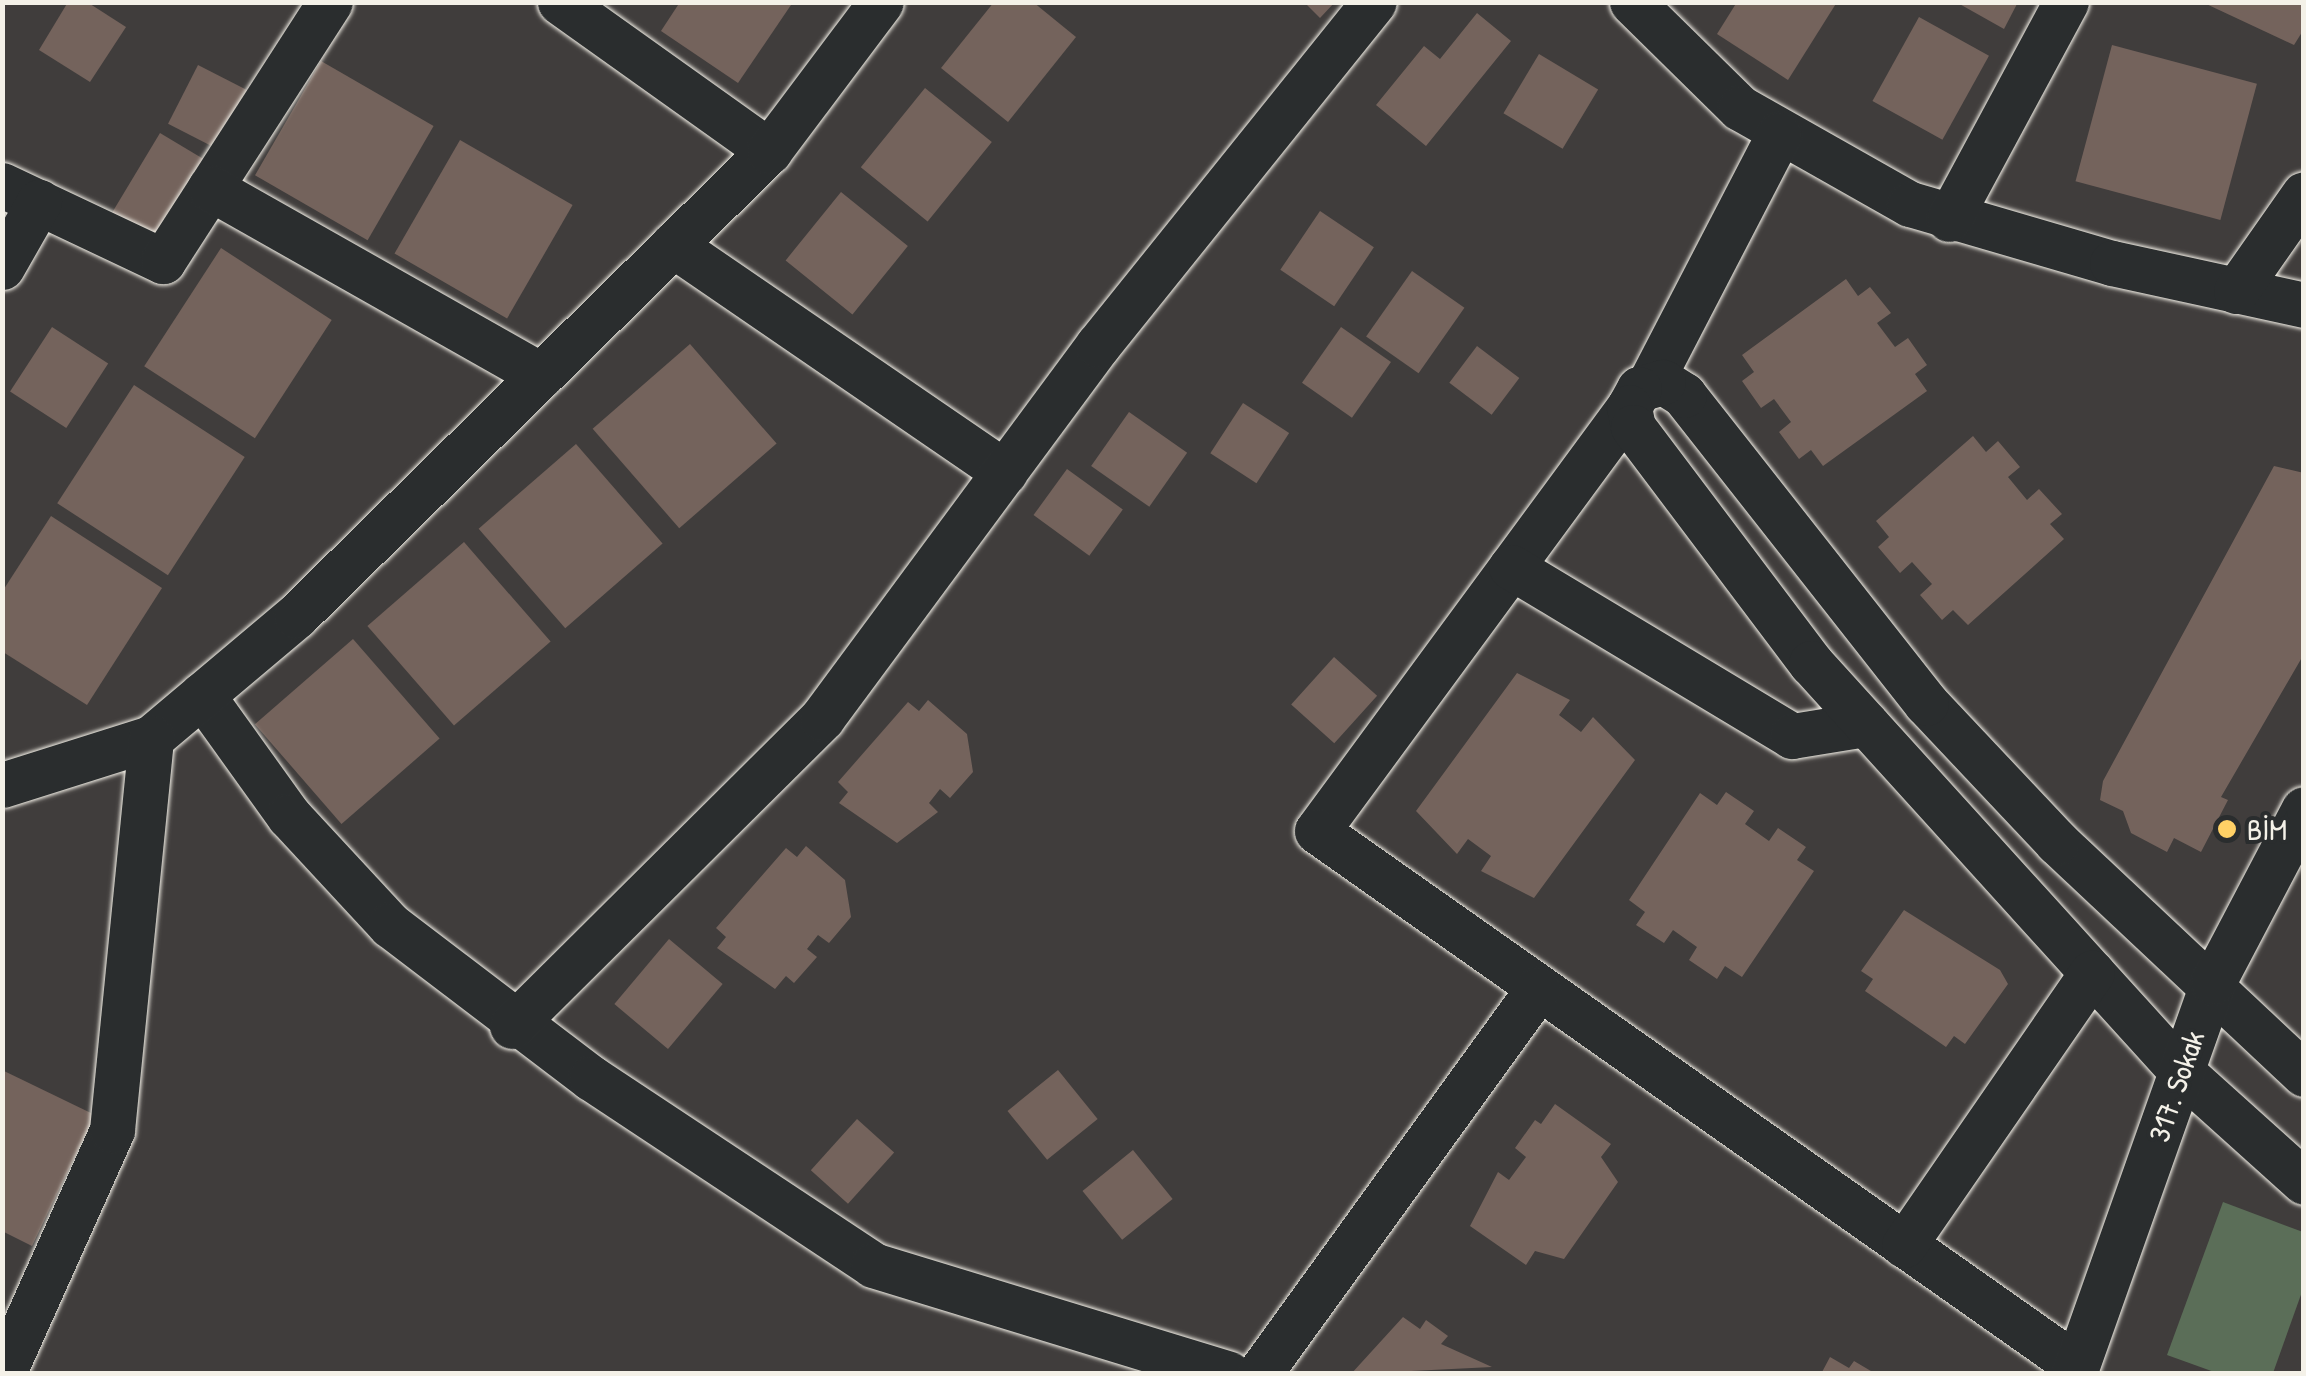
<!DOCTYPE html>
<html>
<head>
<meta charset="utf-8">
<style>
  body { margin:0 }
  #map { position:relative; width:2306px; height:1376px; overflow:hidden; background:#403d3c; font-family:"Patrick Hand",sans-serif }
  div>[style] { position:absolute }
  .green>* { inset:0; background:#5b6e58 }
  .building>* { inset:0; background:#74635c; transform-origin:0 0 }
  .roads { filter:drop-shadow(0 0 2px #f4f1e8) drop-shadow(0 0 2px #f4f1e8) }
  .minor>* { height:45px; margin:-22.5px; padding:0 22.5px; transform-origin:22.5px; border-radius:22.5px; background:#2a2d2e }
  .dots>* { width:28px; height:28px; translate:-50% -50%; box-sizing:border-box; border:5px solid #2a2d2e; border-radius:50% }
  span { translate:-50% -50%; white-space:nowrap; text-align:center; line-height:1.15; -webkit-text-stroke:8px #2a2d2e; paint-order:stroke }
  .poi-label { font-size:30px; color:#f4f1e8 }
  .left { translate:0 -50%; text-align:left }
  .street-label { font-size:30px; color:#f4f1e8 }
  .frame { position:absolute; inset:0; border:5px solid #f4f1e8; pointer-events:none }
</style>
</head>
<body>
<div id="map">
  <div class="green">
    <div style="clip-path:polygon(2223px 1202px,2303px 1232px,2303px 1289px,2273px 1373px,2217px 1373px,2167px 1355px)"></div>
  </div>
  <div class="building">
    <div style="clip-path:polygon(68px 2px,87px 2px,126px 27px,90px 82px,39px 50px)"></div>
    <div style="clip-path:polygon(680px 2px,793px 2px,738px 83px,661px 31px)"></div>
    <div style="clip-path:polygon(994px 2px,1033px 2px,1076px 37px,1008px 122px,941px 68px)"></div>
    <div style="clip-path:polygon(1304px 2px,1335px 2px,1320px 18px)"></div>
    <div style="clip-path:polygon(1737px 2px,1837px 2px,1788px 80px,1717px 34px)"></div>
    <div style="clip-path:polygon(1956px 2px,2018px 2px,2004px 29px)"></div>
    <div style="clip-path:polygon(2202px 2px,2304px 2px,2304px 29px,2294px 45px)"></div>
    <div style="clip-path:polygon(1477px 13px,1511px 41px,1426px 146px,1376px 105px,1424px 46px,1440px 59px)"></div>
    <div style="left:1919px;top:17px;width:80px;height:96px;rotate:29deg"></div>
    <div style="left:2112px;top:45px;width:150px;height:141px;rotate:15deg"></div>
    <div style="left:1539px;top:54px;width:69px;height:69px;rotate:31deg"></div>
    <div style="left:321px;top:61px;width:130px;height:132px;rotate:30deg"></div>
    <div style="left:198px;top:65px;width:57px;height:66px;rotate:27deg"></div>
    <div style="left:925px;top:88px;width:86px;height:102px;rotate:39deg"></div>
    <div style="left:160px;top:133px;width:57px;height:101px;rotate:31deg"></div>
    <div style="left:460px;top:140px;width:130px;height:131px;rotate:30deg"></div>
    <div style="left:841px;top:192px;width:86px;height:88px;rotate:39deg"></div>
    <div style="left:1320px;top:211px;width:65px;height:71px;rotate:34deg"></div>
    <div style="left:221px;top:248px;width:132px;height:141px;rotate:33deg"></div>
    <div style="left:1412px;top:271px;width:64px;height:80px;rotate:35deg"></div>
    <div style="clip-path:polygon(1846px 279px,1858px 296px,1870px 287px,1891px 313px,1877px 323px,1895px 347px,1908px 338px,1927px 365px,1915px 374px,1927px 391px,1823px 466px,1811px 450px,1799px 459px,1779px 432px,1791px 422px,1774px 399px,1761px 408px,1742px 381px,1754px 372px,1742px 355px)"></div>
    <div style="left:52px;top:327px;width:67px;height:77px;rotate:33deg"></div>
    <div style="left:1341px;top:327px;width:61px;height:68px;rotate:35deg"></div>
    <div style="left:690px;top:344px;width:132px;height:129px;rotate:49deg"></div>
    <div style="left:1477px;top:346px;width:53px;height:46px;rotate:37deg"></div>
    <div style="left:134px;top:385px;width:132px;height:141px;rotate:33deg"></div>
    <div style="left:1243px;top:403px;width:55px;height:60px;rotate:33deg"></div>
    <div style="left:1129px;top:412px;width:71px;height:66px;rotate:35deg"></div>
    <div style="clip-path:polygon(1973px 436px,1986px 452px,1998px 441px,2020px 467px,2008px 477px,2027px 500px,2039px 489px,2062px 514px,2050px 524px,2064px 539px,1968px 625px,1953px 610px,1942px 620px,1920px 595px,1932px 584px,1912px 562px,1900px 573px,1878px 547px,1889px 537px,1876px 521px)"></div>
    <div style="left:576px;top:444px;width:132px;height:129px;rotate:49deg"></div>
    <div style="clip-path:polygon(2274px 466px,2304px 473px,2304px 654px,2221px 797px,2228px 800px,2201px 852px,2174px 838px,2167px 852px,2131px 833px,2123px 811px,2100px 800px,2103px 781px)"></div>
    <div style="left:1067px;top:469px;width:69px;height:57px;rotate:36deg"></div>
    <div style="clip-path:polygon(51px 516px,162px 588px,87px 705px,3px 652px,2px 592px)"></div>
    <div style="left:464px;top:542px;width:132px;height:128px;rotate:49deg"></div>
    <div style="left:353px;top:639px;width:132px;height:130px;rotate:49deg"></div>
    <div style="left:1334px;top:657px;width:58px;height:64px;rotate:42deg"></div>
    <div style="clip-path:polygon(1517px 673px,1570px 700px,1559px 715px,1581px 732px,1593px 717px,1635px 760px,1534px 898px,1481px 871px,1491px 856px,1468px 839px,1457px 854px,1416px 811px)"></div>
    <div style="clip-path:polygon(928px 700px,967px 734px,973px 772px,950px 798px,940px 789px,929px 803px,938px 812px,897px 843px,839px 803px,848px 792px,838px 782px,908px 702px,919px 711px)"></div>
    <div style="clip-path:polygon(1726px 792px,1754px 811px,1745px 824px,1769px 841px,1778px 828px,1806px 847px,1797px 860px,1814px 871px,1742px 977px,1725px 966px,1717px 979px,1689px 960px,1697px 947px,1673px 930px,1664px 943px,1636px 925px,1645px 912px,1629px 900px,1700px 793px,1717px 805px)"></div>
    <div style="clip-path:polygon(806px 846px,845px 880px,851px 917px,829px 943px,818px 935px,807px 949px,817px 957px,794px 983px,786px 976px,775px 989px,717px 948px,726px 937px,716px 928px,786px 848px,797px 857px)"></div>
    <div style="clip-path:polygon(1904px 910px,2000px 970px,2008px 984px,1965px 1044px,1954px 1036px,1946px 1047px,1865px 991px,1873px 979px,1861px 971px)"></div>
    <div style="left:669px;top:939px;width:70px;height:85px;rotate:40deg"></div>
    <div style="clip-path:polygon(2px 1070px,95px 1115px,32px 1246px,2px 1231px)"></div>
    <div style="left:1058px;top:1070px;width:63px;height:65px;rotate:51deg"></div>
    <div style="clip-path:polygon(1555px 1104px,1611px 1144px,1601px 1157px,1618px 1182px,1564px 1259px,1535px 1251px,1526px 1265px,1470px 1226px,1498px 1172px,1509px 1180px,1526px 1157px,1515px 1148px,1535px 1120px,1541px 1124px)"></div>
    <div style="left:857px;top:1119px;width:50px;height:69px;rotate:42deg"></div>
    <div style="left:1133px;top:1150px;width:63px;height:65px;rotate:51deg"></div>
    <div style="clip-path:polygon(1403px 1317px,1420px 1329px,1426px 1320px,1448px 1336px,1441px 1344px,1492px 1367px,1351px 1374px)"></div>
    <div style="clip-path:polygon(1830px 1357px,1849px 1368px,1854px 1361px,1876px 1374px,1821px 1374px)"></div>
  </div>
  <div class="roads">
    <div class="minor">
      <div style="left:560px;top:2px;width:257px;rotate:35.5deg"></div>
      <div style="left:1632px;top:2px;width:151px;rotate:44.5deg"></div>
      <div style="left:1740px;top:108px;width:195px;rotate:29.5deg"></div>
      <div style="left:1910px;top:204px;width:210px;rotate:16.3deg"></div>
      <div style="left:2112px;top:263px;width:197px;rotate:12.3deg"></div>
      <div style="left:2px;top:185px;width:178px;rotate:25.3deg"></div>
      <div style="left:163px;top:261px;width:308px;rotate:-57.2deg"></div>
      <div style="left:210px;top:188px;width:380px;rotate:29.5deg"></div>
      <div style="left:1949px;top:219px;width:247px;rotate:-61.7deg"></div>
      <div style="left:673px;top:245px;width:402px;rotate:34.4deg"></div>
      <div style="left:2px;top:267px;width:75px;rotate:-60.4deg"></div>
      <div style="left:2236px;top:291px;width:118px;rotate:-55deg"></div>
      <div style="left:1650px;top:383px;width:280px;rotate:-62.6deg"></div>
      <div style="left:1629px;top:407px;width:526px;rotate:126.35deg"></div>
      <div style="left:1317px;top:831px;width:929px;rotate:35.14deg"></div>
      <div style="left:1511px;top:567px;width:328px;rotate:31deg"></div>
      <div style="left:1792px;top:736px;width:75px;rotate:-9.2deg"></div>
      <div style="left:202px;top:695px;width:149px;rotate:54.3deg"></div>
      <div style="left:289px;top:816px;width:149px;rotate:47.2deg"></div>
      <div style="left:390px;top:925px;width:253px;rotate:37.3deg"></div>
      <div style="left:591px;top:1078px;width:338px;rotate:33.5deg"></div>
      <div style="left:873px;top:1265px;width:372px;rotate:17deg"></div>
      <div style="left:2px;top:785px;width:156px;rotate:-17.5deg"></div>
      <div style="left:151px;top:738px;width:189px;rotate:-40.1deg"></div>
      <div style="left:296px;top:616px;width:663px;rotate:-44.51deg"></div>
      <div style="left:769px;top:151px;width:186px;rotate:-53.1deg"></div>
      <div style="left:512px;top:1026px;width:437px;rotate:-44.8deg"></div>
      <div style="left:822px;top:718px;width:464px;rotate:-53.5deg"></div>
      <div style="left:1098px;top:345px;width:440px;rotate:-51.2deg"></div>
      <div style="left:2304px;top:1074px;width:339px;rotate:-136.8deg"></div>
      <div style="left:2057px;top:842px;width:191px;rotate:-133.3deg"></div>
      <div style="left:1926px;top:703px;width:392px;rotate:-128.2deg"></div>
      <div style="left:1684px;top:395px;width:25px;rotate:-148deg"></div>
      <div style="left:1663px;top:382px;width:25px;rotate:164deg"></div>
      <div style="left:1639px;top:389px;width:21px;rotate:119deg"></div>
      <div style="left:1629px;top:407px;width:20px;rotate:79deg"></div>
      <div style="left:1633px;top:427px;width:296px;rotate:53deg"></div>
      <div style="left:1811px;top:663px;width:552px;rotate:47.79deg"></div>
      <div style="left:2182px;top:1072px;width:164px;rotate:42deg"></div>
      <div style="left:1904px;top:1245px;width:331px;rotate:-55.4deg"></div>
      <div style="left:3px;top:1374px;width:267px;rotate:-65.9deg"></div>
      <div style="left:112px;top:1130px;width:394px;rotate:-84.3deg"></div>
      <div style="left:1259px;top:1374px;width:475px;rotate:-54.1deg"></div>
      <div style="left:2074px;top:1374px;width:416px;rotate:-70.5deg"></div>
      <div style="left:2213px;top:982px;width:195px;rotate:-62.3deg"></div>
    </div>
  </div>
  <div class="dots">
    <div style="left:2227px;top:829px;background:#ffd166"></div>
  </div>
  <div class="poi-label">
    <span class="left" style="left:2247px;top:829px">BİM</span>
  </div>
  <div class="street-label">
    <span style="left:2176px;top:1086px;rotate:-71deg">317. Sokak</span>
  </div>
  <div class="frame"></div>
</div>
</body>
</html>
